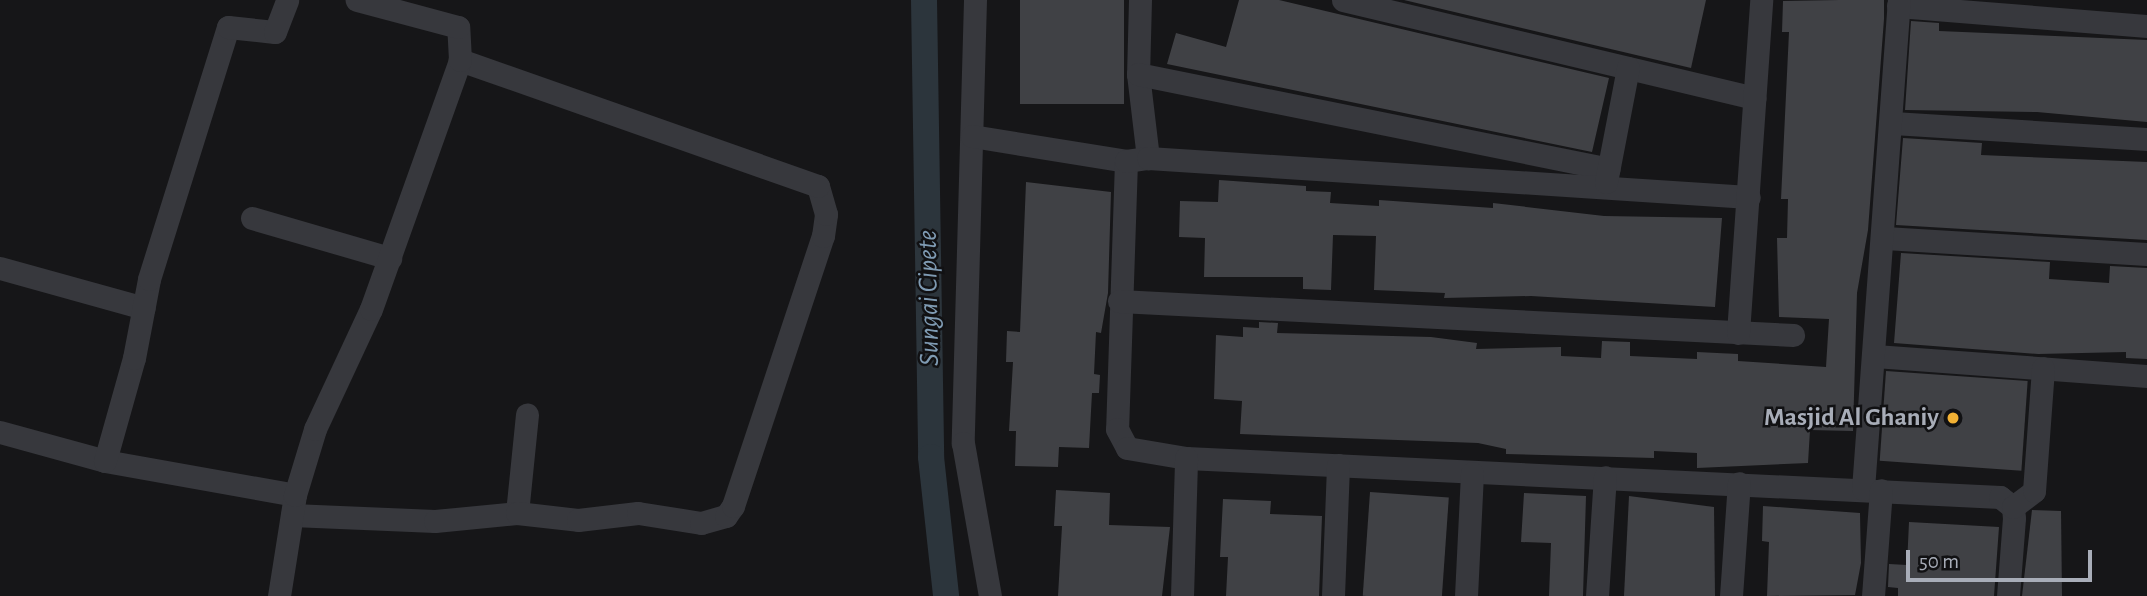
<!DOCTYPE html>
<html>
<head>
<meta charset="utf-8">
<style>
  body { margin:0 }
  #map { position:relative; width:2147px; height:596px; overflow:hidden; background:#161618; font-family:"Alegreya Sans",sans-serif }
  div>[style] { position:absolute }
  .canal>* { height:26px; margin:-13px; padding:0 13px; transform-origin:13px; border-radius:13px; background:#2c353c }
  .building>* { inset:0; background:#404145; transform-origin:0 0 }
  .street>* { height:23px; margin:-11.5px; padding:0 11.5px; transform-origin:11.5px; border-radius:11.5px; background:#37383d }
  .dots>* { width:19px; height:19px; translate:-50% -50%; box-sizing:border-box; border:4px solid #111113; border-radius:50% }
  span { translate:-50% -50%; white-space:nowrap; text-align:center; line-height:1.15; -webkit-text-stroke:5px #111113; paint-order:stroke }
  .poi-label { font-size:26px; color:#a8adb8; font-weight:700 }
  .right { translate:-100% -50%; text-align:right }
  .water-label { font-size:28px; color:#7f9bb3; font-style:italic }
  .scale { position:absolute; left:1906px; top:550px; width:186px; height:32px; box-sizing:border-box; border:4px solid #a8adb8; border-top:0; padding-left:9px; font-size:21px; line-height:24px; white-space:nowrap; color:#a8adb8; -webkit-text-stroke:5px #111113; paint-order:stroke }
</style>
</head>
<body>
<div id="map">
  <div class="canal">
    <div style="left:924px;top:0;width:457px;rotate:89.1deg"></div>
    <div style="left:931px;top:457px;width:140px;rotate:83.8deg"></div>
  </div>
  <div class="building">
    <div style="left:1020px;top:0;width:104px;height:104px"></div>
    <div style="clip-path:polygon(1239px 0,1279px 0,1609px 78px,1592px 152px,1167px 64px,1176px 33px,1226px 47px)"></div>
    <div style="clip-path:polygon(1404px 0,1706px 0,1691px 68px)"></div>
    <div style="clip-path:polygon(1840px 0,1884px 0,1884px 19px,1868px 230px,1857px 293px,1853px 431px,1810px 430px,1808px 463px,1697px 468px,1697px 453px,1654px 451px,1654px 458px,1506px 454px,1506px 449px,1478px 443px,1240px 434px,1242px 401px,1214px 399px,1216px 335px,1243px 337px,1243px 327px,1259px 328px,1259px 322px,1278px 323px,1277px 333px,1431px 337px,1477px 343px,1476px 349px,1561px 347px,1561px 356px,1601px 358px,1602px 341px,1630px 342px,1630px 356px,1697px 359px,1697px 352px,1717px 353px,1738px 354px,1738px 361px,1826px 367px,1829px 319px,1779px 317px,1777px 238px,1787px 238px,1788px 199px,1781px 199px,1789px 32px,1782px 32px,1783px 1px)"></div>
    <div style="clip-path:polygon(1911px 21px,1939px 23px,1939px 31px,2147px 40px,2147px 122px,2037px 112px,1905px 110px)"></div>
    <div style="clip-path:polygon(1903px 138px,1982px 143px,1981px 155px,2147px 162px,2147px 240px,1896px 225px)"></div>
    <div style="clip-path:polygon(1219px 180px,1306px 186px,1306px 191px,1331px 192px,1330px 203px,1379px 206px,1379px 200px,1493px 208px,1493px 203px,1604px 216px,1722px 218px,1715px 307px,1531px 296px,1444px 298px,1445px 293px,1374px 290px,1376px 236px,1333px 235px,1331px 290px,1303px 289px,1303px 277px,1204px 277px,1205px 238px,1179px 237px,1180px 201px,1218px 202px)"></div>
    <div style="clip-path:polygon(1026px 182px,1111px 192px,1108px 293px,1101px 333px,1096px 332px,1094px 374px,1100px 375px,1099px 393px,1092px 393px,1089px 448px,1059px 447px,1058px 467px,1015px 466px,1016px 431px,1009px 431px,1013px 362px,1006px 362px,1007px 331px,1020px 332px)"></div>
    <div style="clip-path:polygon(1901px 253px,2050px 262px,2049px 279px,2109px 283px,2110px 266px,2147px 268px,2147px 359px,2126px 358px,2126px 352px,2038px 354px,1894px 343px)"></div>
    <div style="left:1886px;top:371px;width:142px;height:90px;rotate:4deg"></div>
    <div style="clip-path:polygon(1056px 490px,1110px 493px,1109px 525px,1170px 527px,1162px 596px,1058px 596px,1062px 526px,1054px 526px)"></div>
    <div style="left:1370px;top:492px;width:79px;height:104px;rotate:4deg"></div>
    <div style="clip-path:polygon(1524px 493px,1586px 496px,1583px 596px,1549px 596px,1551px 543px,1521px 542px)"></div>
    <div style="clip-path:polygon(1629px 496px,1714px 507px,1715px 596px,1624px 596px)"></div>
    <div style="clip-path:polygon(1223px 499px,1271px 501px,1270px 514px,1322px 516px,1319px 596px,1226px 596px,1228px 557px,1220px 557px)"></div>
    <div style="clip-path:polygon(1763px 506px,1860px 513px,1861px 563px,1855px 595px,1767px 596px,1769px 542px,1762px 541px)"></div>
    <div style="clip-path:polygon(2032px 510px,2061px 511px,2062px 596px,2022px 596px)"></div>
    <div style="clip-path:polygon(1909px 522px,1999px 527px,1994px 596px,1898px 596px,1898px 588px,1888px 587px,1889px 564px,1907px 565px)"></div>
  </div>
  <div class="street">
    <div style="left:975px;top:0;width:443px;rotate:91.6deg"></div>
    <div style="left:963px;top:443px;width:155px;rotate:80deg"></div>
    <div style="left:1140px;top:0;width:74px;rotate:91.5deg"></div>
    <div style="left:1138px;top:74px;width:85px;rotate:83.2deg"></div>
    <div style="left:1343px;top:0;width:423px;rotate:13.4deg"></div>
    <div style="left:1898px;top:6px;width:250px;rotate:4.6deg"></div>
    <div style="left:1138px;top:74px;width:480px;rotate:11.4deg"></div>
    <div style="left:1893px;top:123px;width:255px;rotate:3.6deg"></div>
    <div style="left:972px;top:136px;width:156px;rotate:9.2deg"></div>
    <div style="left:1126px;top:161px;width:268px;rotate:91.9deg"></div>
    <div style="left:1117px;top:429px;width:21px;rotate:62deg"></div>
    <div style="left:1127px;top:448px;width:60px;rotate:9.6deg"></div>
    <div style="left:1186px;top:458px;width:815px;rotate:2.74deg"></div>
    <div style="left:2000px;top:497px;width:16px;rotate:38deg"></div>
    <div style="left:2013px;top:507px;width:11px;rotate:85deg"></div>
    <div style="left:2014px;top:518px;width:78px;rotate:94.4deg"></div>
    <div style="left:1126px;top:161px;width:22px;rotate:-8deg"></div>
    <div style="left:1148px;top:158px;width:602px;rotate:3.71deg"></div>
    <div style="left:1606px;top:182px;width:116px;rotate:-79.1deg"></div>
    <div style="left:252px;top:218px;width:144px;rotate:16.2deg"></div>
    <div style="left:1885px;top:238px;width:262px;rotate:3.5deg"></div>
    <div style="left:0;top:268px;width:149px;rotate:15.5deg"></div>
    <div style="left:1119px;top:301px;width:675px;rotate:2.89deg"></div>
    <div style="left:1738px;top:333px;width:334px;rotate:-86deg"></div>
    <div style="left:1875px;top:356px;width:273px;rotate:4.2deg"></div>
    <div style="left:0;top:432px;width:109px;rotate:15.4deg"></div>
    <div style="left:105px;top:461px;width:193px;rotate:10.1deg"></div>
    <div style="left:105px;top:461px;width:107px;rotate:-74.3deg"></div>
    <div style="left:134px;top:358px;width:80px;rotate:-79.2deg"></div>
    <div style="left:149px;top:279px;width:264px;rotate:-72.6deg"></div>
    <div style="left:228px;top:27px;width:47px;rotate:6.1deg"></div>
    <div style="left:275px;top:32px;width:34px;rotate:-69deg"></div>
    <div style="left:1863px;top:489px;width:490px;rotate:-85.8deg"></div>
    <div style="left:2013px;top:507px;width:26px;rotate:-37deg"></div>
    <div style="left:2034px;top:491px;width:123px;rotate:-85.8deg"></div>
    <div style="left:517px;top:513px;width:99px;rotate:-84.2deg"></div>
    <div style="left:292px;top:515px;width:143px;rotate:2.4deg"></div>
    <div style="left:435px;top:521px;width:82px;rotate:-5.6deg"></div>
    <div style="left:517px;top:513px;width:61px;rotate:6.5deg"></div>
    <div style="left:578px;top:520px;width:60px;rotate:-6.7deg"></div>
    <div style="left:638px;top:513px;width:64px;rotate:9deg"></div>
    <div style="left:701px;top:523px;width:26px;rotate:-16deg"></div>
    <div style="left:726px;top:516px;width:12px;rotate:-55deg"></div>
    <div style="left:733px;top:506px;width:285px;rotate:-71.6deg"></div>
    <div style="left:823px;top:236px;width:22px;rotate:-82deg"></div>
    <div style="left:826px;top:214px;width:29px;rotate:-106deg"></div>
    <div style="left:818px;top:186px;width:380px;rotate:-160.6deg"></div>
    <div style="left:279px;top:596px;width:102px;rotate:-81deg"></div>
    <div style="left:295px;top:495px;width:69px;rotate:-73.1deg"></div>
    <div style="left:315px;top:429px;width:132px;rotate:-65deg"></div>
    <div style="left:371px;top:309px;width:264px;rotate:-70.3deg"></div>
    <div style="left:460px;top:60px;width:33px;rotate:-93deg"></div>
    <div style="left:458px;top:27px;width:105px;rotate:-165deg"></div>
    <div style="left:1182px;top:596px;width:138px;rotate:-88.3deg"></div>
    <div style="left:1333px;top:596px;width:131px;rotate:-87.8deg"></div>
    <div style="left:1466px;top:596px;width:123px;rotate:-87.2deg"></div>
    <div style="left:1597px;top:596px;width:119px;rotate:-86.2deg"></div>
    <div style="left:1731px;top:596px;width:113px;rotate:-86deg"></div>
    <div style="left:1873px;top:596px;width:106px;rotate:-85.7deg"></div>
  </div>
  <div class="dots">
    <div style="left:1953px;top:418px;background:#f2b134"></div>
  </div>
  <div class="poi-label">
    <span class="right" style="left:1939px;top:418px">Masjid Al Ghaniy</span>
  </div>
  <div class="water-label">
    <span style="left:929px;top:298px;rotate:-91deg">Sungai Cipete</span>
  </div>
  <div class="scale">50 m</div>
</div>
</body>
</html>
